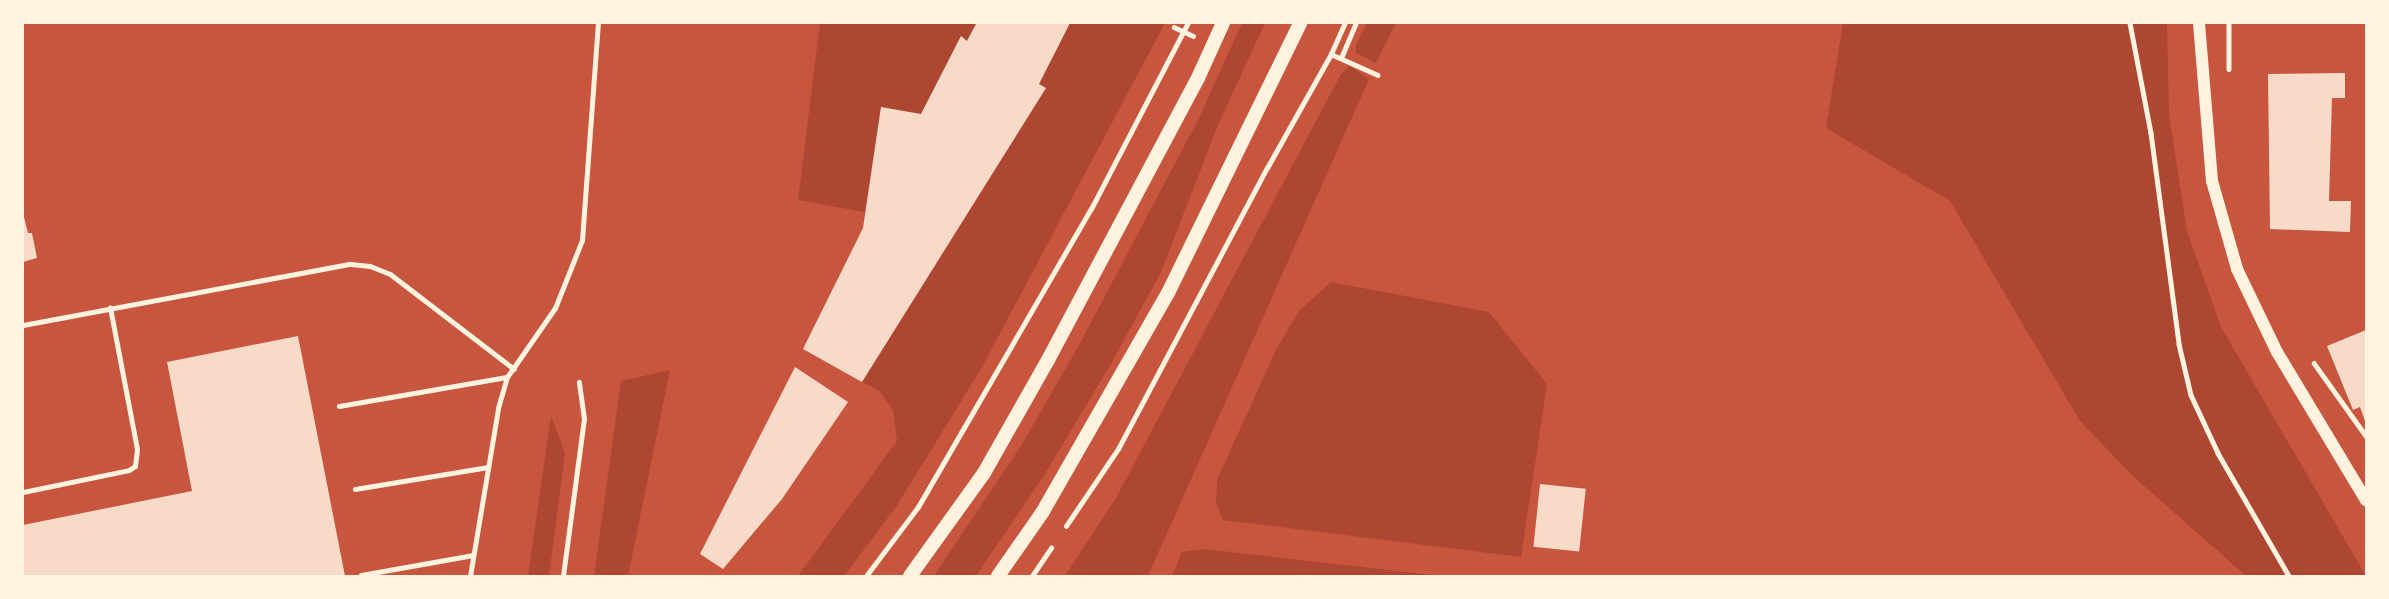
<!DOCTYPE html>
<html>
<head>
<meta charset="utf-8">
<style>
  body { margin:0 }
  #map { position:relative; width:2389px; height:599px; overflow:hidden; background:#c8553d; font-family:"Libre Baskerville",serif }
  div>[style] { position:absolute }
  .green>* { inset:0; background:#ae4732 }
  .building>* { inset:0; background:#f7dbc8; transform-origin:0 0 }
  .path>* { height:4.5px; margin:-2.25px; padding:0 2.25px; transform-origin:2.25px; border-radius:2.25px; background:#fff3e0 }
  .service>* { height:5px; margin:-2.5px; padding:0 2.5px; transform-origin:2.5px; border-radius:2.5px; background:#fff3e0 }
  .tertiary>* { height:12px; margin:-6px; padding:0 6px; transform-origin:6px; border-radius:6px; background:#fff3e0 }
  .secondary>* { height:14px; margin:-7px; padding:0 7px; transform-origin:7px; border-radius:7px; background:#fff3e0 }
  span { translate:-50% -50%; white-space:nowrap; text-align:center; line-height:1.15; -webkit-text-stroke:7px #fff3e0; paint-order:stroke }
  .frame { position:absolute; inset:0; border:24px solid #fff3e0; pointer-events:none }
</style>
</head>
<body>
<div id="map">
  <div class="green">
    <div style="clip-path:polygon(820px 23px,985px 23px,976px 24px,967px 41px,961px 37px,921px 114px,881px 108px,865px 212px,798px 200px)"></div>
    <div style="clip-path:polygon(1070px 23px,1165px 23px,981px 369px,896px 507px,844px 576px,798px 576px,897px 441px,893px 410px,880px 391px,862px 382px,1045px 89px,1039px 84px)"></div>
    <div style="clip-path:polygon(1242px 23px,1265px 23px,1218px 125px,1161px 272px,1112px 362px,1043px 477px,976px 576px,934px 576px,1021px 446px,1078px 347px,1199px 118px)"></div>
    <div style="clip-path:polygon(1367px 23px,1396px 23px,1376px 63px,1356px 53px,1356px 45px)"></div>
    <div style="clip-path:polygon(1843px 23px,2167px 23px,2169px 115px,2187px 231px,2221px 327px,2366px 576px,2246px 576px,2133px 476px,2080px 421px,1950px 201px,1826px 128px)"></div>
    <div style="clip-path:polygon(1350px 66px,1369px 79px,1148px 576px,1065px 576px,1116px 498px,1341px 74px)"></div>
    <div style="clip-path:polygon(1331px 282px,1489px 312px,1547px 384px,1521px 557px,1223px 520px,1216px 503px,1217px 480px,1276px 350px,1299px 311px)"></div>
    <div style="clip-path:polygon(670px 370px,628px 576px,594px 576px,621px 381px)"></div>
    <div style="clip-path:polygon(551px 416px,565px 453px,549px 576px,528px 576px)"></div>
    <div style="clip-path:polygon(1204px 549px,1441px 576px,1172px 576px,1182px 552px)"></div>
  </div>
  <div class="building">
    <div style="clip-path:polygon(991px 23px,1070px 23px,1039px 84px,1046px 88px,862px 382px,803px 349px,863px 228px,881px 107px,921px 114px,961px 36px,967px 41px,976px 24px)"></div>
    <div style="clip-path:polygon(2345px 73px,2345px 98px,2332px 98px,2329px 201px,2351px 201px,2350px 232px,2270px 229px,2268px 74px)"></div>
    <div style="clip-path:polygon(23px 213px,28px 233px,32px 233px,37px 258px,23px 262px)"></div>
    <div style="clip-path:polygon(2366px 330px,2366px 424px,2360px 407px,2353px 410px,2327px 346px)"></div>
    <div style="clip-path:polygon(298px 336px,345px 576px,23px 576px,23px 525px,192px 491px,167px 362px)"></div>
    <div style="clip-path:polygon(795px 367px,848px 402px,782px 499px,723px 569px,700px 554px)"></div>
    <div style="left:1540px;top:484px;width:46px;height:63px;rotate:6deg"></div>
  </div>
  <div class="path">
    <div style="left:2130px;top:23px;width:112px;rotate:79.2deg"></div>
    <div style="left:2151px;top:133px;width:213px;rotate:82.4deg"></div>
    <div style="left:2179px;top:344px;width:52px;rotate:76.8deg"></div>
    <div style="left:2191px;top:395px;width:64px;rotate:65deg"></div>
    <div style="left:2218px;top:453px;width:142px;rotate:60deg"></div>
    <div style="left:2229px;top:23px;width:46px;rotate:90deg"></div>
    <div style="left:1174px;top:27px;width:21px;rotate:25deg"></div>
    <div style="left:1331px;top:54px;width:51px;rotate:24.1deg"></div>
    <div style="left:1341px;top:58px;width:38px;rotate:-67deg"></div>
    <div style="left:2314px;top:363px;width:90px;rotate:54.5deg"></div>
    <div style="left:1066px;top:526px;width:93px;rotate:-56deg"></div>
    <div style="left:1118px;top:449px;width:318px;rotate:-62.1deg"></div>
    <div style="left:1267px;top:168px;width:131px;rotate:-60.7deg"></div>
    <div style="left:1331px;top:54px;width:34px;rotate:-66deg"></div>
    <div style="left:563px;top:576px;width:158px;rotate:-82.4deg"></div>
    <div style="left:584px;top:419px;width:37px;rotate:-98deg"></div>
    <div style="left:866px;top:576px;width:86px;rotate:-53deg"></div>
    <div style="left:918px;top:507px;width:345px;rotate:-59.9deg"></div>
    <div style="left:1091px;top:209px;width:210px;rotate:-62.5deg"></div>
    <div style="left:1032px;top:576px;width:34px;rotate:-56deg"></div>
  </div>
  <div class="service">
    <div style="left:23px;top:325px;width:333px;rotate:-10.6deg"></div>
    <div style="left:350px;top:264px;width:20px;rotate:6deg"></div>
    <div style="left:370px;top:266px;width:22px;rotate:22deg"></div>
    <div style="left:390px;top:274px;width:156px;rotate:37.5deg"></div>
    <div style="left:339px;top:406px;width:170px;rotate:-9.8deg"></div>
    <div style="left:355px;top:489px;width:135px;rotate:-9.4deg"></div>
    <div style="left:23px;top:492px;width:108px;rotate:-11.7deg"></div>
    <div style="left:129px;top:470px;width:7px;rotate:-34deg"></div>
    <div style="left:135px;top:466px;width:17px;rotate:-83deg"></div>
    <div style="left:137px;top:449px;width:144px;rotate:-100.8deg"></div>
    <div style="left:361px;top:575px;width:114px;rotate:-10.1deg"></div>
    <div style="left:470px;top:576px;width:170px;rotate:-80.5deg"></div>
    <div style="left:498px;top:408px;width:32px;rotate:-74deg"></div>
    <div style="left:507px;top:377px;width:84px;rotate:-55.2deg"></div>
    <div style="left:555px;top:308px;width:73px;rotate:-68.3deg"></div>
    <div style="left:582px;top:240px;width:218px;rotate:-85.8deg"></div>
  </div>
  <div class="tertiary">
    <div style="left:2199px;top:23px;width:159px;rotate:85.3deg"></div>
    <div style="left:2212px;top:181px;width:91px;rotate:74.1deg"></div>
    <div style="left:2237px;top:269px;width:92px;rotate:64.3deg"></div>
    <div style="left:2277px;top:352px;width:173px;rotate:59deg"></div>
  </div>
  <div class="secondary">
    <div style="left:910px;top:576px;width:127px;rotate:-54.3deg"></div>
    <div style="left:984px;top:473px;width:130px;rotate:-60.5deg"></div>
    <div style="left:1048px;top:360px;width:319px;rotate:-62deg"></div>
    <div style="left:1198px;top:78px;width:60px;rotate:-65.6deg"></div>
    <div style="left:998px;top:576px;width:77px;rotate:-55.1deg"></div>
    <div style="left:1042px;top:513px;width:254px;rotate:-60.2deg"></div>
    <div style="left:1168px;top:293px;width:301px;rotate:-63.9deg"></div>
  </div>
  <div class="frame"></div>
</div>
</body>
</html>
